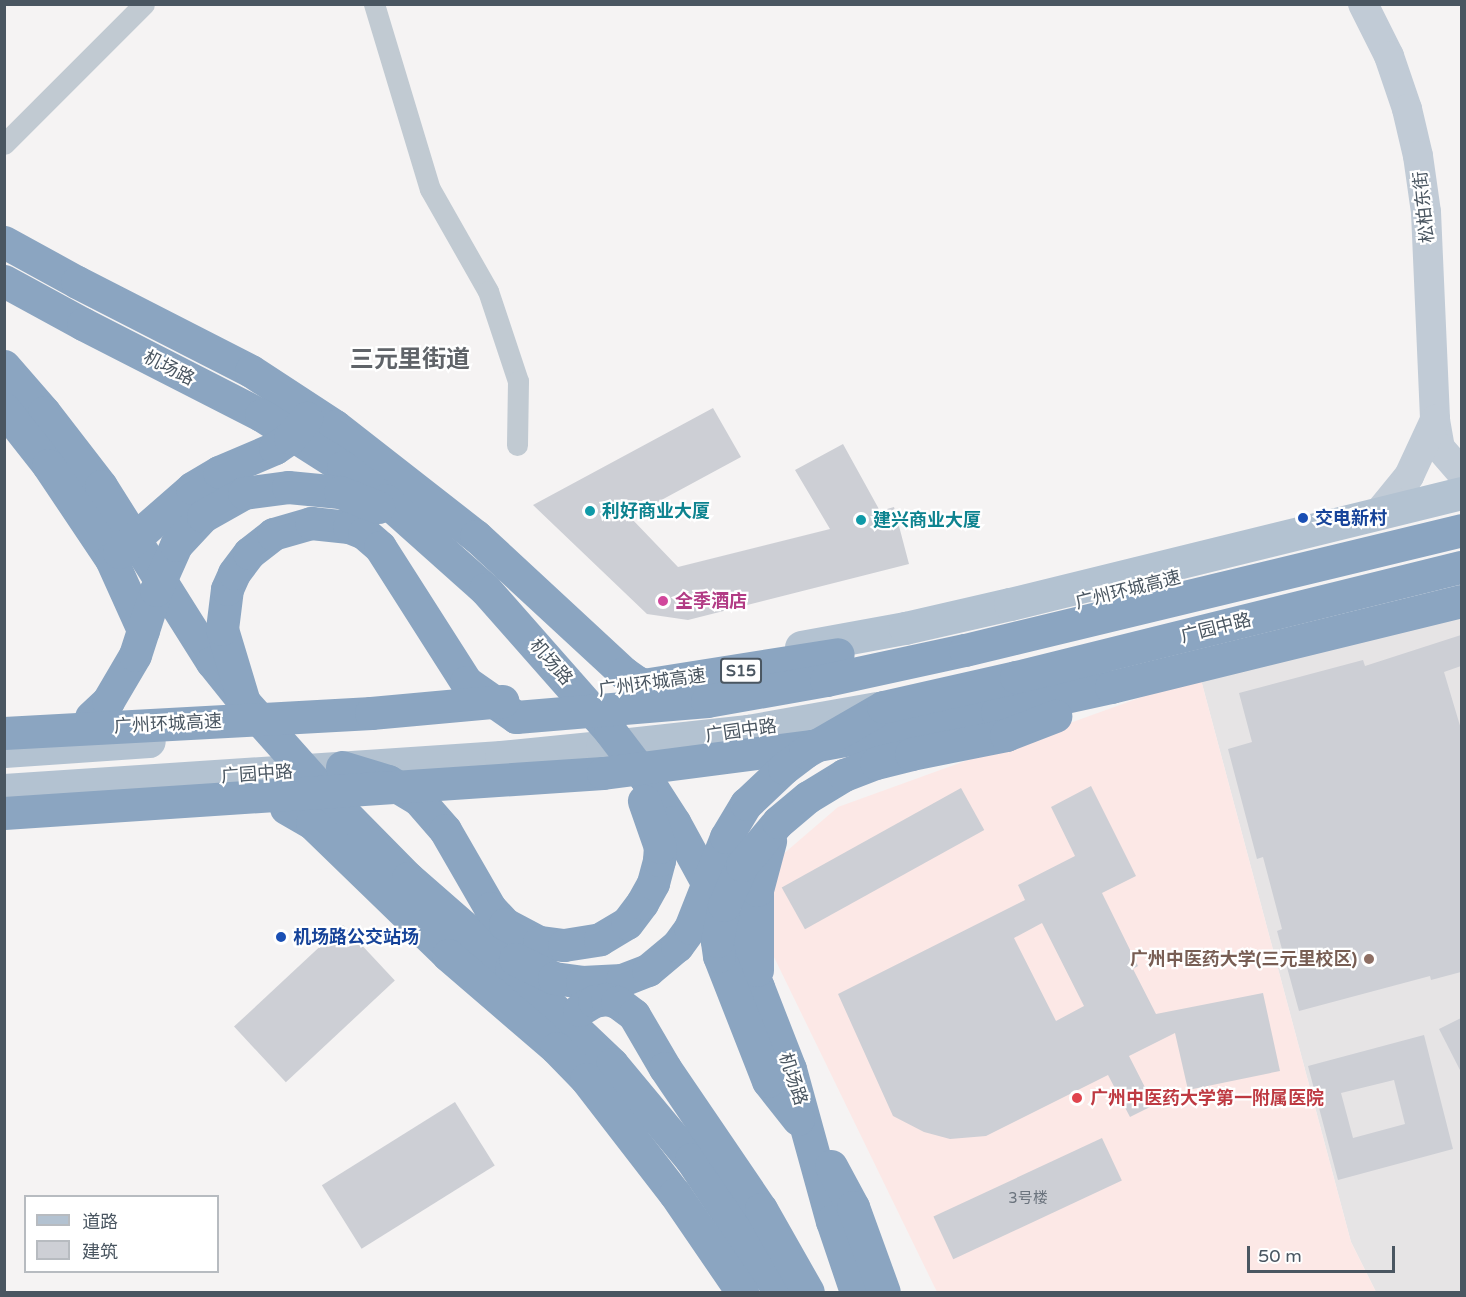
<!DOCTYPE html>
<html>
<head>
<meta charset="utf-8">
<style>
  body { margin:0 }
  #map { position:relative; width:1466px; height:1297px; overflow:hidden; background:#f5f3f3; font-family:"Varela Round","Noto Sans SC",sans-serif }
  div>[style] { position:absolute }
  .education>* { inset:0; background:#e6e4e5 }
  .medical>* { inset:0; background:#fce8e6 }
  .building>* { inset:0; background:#cdcfd5; transform-origin:0 0 }
  .street>* { height:21px; margin:-10.5px; padding:0 10.5px; transform-origin:10.5px; border-radius:10.5px; background:#c1cad2 }
  .secondary>* { height:30px; margin:-15px; padding:0 15px; transform-origin:15px; border-radius:15px; background:#c1cbd6 }
  .primary>* { height:33px; margin:-16.5px; padding:0 16.5px; transform-origin:16.5px; border-radius:16.5px; background:#b3c2d1 }
  .highway>* { height:33px; margin:-16.5px; padding:0 16.5px; transform-origin:16.5px; border-radius:16.5px; background:#8ba5c1 }
  .dots>* { width:16px; height:16px; translate:-50% -50%; box-sizing:border-box; border:3px solid #fff; border-radius:50% }
  span { translate:-50% -50%; white-space:nowrap; text-align:center; line-height:1.15; -webkit-text-stroke:4.5px #fff; paint-order:stroke }
  .number-label { font-size:15px; color:#6b747e }
  .number-label span { -webkit-text-stroke-width:0 }
  .shield-label span { padding:2px 4px; background:#fff; border:2px solid; border-radius:4px; -webkit-text-stroke-width:0 }
  .shield-label { font-size:16px; color:#4a5661; font-weight:700 }
  .street-label { font-size:18px; color:#4a5661 }
  .culture-label { font-size:18px; color:#0d838f; font-weight:700 }
  .left { translate:0 -50%; text-align:left }
  .transit-label { font-size:18px; color:#164399; font-weight:700 }
  .hotel-label { font-size:18px; color:#b23c85; font-weight:700 }
  .education-label { font-size:18px; color:#785e54; font-weight:700 }
  .right { translate:-100% -50%; text-align:right }
  .health-label { font-size:18px; color:#be3a42; font-weight:700 }
  .district-label { font-size:24px; color:#5f6368; font-weight:700 }
  .frame { position:absolute; inset:0; border:6px solid #4a5661; pointer-events:none }
  .legend { position:absolute; left:24px; top:1195px; width:195px; height:78px; box-sizing:border-box; background:#fff; border:2px solid #b7bbc0; margin:0; padding:8px 10px; list-style:none; font-size:18px; color:#4a5661 }
  .legend li { display:flex; align-items:center; gap:12px; height:30px }
  .legend b { width:30px; border:2px solid #b7bbc0 }
  .scale { position:absolute; left:1247px; top:1246px; width:148px; height:27px; box-sizing:border-box; border:3px solid #4a5661; border-top:0; padding-left:8px; font-size:18px; line-height:21px; white-space:nowrap; color:#4a5661; -webkit-text-stroke:4px #fff; paint-order:stroke }
</style>
</head>
<body>
<div id="map">
  <div class="education">
    <div style="clip-path:polygon(1461px 611px,1461px 1292px,1376px 1292px,1351px 1242px,1200px 676px)"></div>
  </div>
  <div class="medical">
    <div style="clip-path:polygon(1200px 676px,1351px 1242px,1376px 1292px,937px 1292px,772px 953px,774px 862px,838px 807px)"></div>
  </div>
  <div class="building">
    <div style="clip-path:polygon(713px 408px,741px 457px,630px 517px,678px 567px,830px 529px,795px 470px,843px 444px,880px 511px,894px 507px,909px 564px,688px 620px,647px 614px,533px 505px)"></div>
    <div style="clip-path:polygon(1461px 635px,1461px 666px,1444px 672px,1461px 729px,1461px 972px,1431px 980px,1430px 976px,1299px 1011px,1277px 931px,1282px 929px,1263px 857px,1257px 859px,1228px 749px,1252px 742px,1239px 693px,1363px 660px,1365px 666px)"></div>
    <div style="clip-path:polygon(evenodd,1091px 786px,1136px 876px,1102px 893px,1138px 966px,1133px 969px,1156px 1014px,1263px 993px,1280px 1071px,1188px 1090px,1175px 1033px,1129px 1056px,1154px 1105px,1130px 1117px,1108px 1075px,986px 1136px,950px 1139px,924px 1132px,893px 1116px,838px 994px,1025px 900px,1018px 885px,1075px 856px,1051px 807px,1091px 786px,1042px 923px,1084px 1006px,1056px 1021px,1014px 938px,1042px 923px)"></div>
    <div style="left:961px;top:788px;width:48px;height:205px;rotate:61deg"></div>
    <div style="left:343px;top:925px;width:76px;height:149px;rotate:47deg"></div>
    <div style="clip-path:polygon(1461px 1018px,1461px 1072px,1439px 1029px)"></div>
    <div style="clip-path:polygon(evenodd,1424px 1035px,1453px 1149px,1338px 1180px,1308px 1066px,1424px 1035px,1394px 1080px,1405px 1124px,1353px 1138px,1341px 1093px,1394px 1080px)"></div>
    <div style="left:455px;top:1102px;width:75px;height:157px;rotate:58deg"></div>
    <div style="left:1102px;top:1138px;width:47px;height:186px;rotate:65deg"></div>
  </div>
  <div class="street">
    <div style="left:374px;top:4px;width:193px;rotate:73.2deg"></div>
    <div style="left:430px;top:189px;width:117px;rotate:60.4deg"></div>
    <div style="left:488px;top:291px;width:95px;rotate:71.6deg"></div>
    <div style="left:518px;top:381px;width:64px;rotate:90.9deg"></div>
    <div style="left:4px;top:144px;width:198px;rotate:-45deg"></div>
  </div>
  <div class="secondary">
    <div style="left:1363px;top:4px;width:58px;rotate:63.4deg"></div>
    <div style="left:1389px;top:56px;width:56px;rotate:71.2deg"></div>
    <div style="left:1407px;top:109px;width:48px;rotate:76.8deg"></div>
    <div style="left:1418px;top:156px;width:57px;rotate:81.9deg"></div>
    <div style="left:1426px;top:212px;width:208px;rotate:87.5deg"></div>
    <div style="left:1435px;top:420px;width:28px;rotate:80deg"></div>
    <div style="left:1440px;top:448px;width:33px;rotate:49deg"></div>
    <div style="left:1378px;top:514px;width:49px;rotate:-50.8deg"></div>
    <div style="left:1409px;top:476px;width:62px;rotate:-65.1deg"></div>
  </div>
  <div class="primary">
    <div style="left:801px;top:647px;width:106px;rotate:-10.4deg"></div>
    <div style="left:905px;top:628px;width:108px;rotate:-12.9deg"></div>
    <div style="left:1010px;top:604px;width:465px;rotate:-13.8deg"></div>
    <div style="left:4px;top:751px;width:145px;rotate:-3.9deg"></div>
    <div style="left:4px;top:790px;width:498px;rotate:-3.8deg"></div>
    <div style="left:501px;top:757px;width:101px;rotate:-5.7deg"></div>
    <div style="left:602px;top:747px;width:147px;rotate:-6.3deg"></div>
    <div style="left:748px;top:731px;width:131px;rotate:-10.1deg"></div>
  </div>
  <div class="highway">
    <div style="left:4px;top:242px;width:83px;rotate:28.7deg"></div>
    <div style="left:77px;top:282px;width:195px;rotate:27.1deg"></div>
    <div style="left:251px;top:371px;width:100px;rotate:33.2deg"></div>
    <div style="left:335px;top:426px;width:179px;rotate:38deg"></div>
    <div style="left:476px;top:536px;width:202px;rotate:42.8deg"></div>
    <div style="left:624px;top:673px;width:16px;rotate:35deg"></div>
    <div style="left:637px;top:682px;width:29px;rotate:22deg"></div>
    <div style="left:4px;top:281px;width:90px;rotate:28.6deg"></div>
    <div style="left:83px;top:324px;width:200px;rotate:27.1deg"></div>
    <div style="left:261px;top:415px;width:97px;rotate:32.4deg"></div>
    <div style="left:343px;top:467px;width:53px;rotate:38.2deg"></div>
    <div style="left:385px;top:500px;width:134px;rotate:41.7deg"></div>
    <div style="left:485px;top:589px;width:189px;rotate:48.6deg"></div>
    <div style="left:610px;top:731px;width:58px;rotate:52.7deg"></div>
    <div style="left:645px;top:777px;width:54px;rotate:57.2deg"></div>
    <div style="left:674px;top:822px;width:123px;rotate:61.4deg"></div>
    <div style="left:733px;top:930px;width:62px;rotate:66.3deg"></div>
    <div style="left:758px;top:987px;width:88px;rotate:68.7deg"></div>
    <div style="left:790px;top:1069px;width:158px;rotate:74.6deg"></div>
    <div style="left:832px;top:1221px;width:75px;rotate:71.3deg"></div>
    <div style="left:4px;top:366px;width:61px;rotate:49deg"></div>
    <div style="left:44px;top:412px;width:93px;rotate:52.4deg"></div>
    <div style="left:101px;top:486px;width:208px;rotate:57.8deg"></div>
    <div style="left:212px;top:662px;width:51px;rotate:51.3deg"></div>
    <div style="left:244px;top:702px;width:137px;rotate:48.3deg"></div>
    <div style="left:335px;top:804px;width:104px;rotate:45.4deg"></div>
    <div style="left:408px;top:878px;width:137px;rotate:41.1deg"></div>
    <div style="left:511px;top:968px;width:139px;rotate:43.5deg"></div>
    <div style="left:612px;top:1064px;width:124px;rotate:50.3deg"></div>
    <div style="left:691px;top:1159px;width:160px;rotate:56.2deg"></div>
    <div style="left:4px;top:409px;width:71px;rotate:51.8deg"></div>
    <div style="left:48px;top:465px;width:113px;rotate:56.2deg"></div>
    <div style="left:111px;top:559px;width:78px;rotate:65.7deg"></div>
    <div style="left:119px;top:552px;width:97px;rotate:-41.2deg"></div>
    <div style="left:192px;top:488px;width:31px;rotate:-31deg"></div>
    <div style="left:219px;top:472px;width:61px;rotate:-23.2deg"></div>
    <div style="left:275px;top:448px;width:18px;rotate:-34deg"></div>
    <div style="left:290px;top:438px;width:26px;rotate:-51deg"></div>
    <div style="left:643px;top:685px;width:197px;rotate:-9deg"></div>
    <div style="left:244px;top:702px;width:76px;rotate:-106.8deg"></div>
    <div style="left:222px;top:629px;width:40px;rotate:-82.9deg"></div>
    <div style="left:227px;top:589px;width:17px;rotate:-66deg"></div>
    <div style="left:234px;top:573px;width:25px;rotate:-53deg"></div>
    <div style="left:249px;top:553px;width:31px;rotate:-38deg"></div>
    <div style="left:273px;top:534px;width:40px;rotate:-16deg"></div>
    <div style="left:311px;top:523px;width:38px;rotate:6deg"></div>
    <div style="left:349px;top:527px;width:16px;rotate:22deg"></div>
    <div style="left:364px;top:533px;width:21px;rotate:41deg"></div>
    <div style="left:380px;top:547px;width:160px;rotate:57.5deg"></div>
    <div style="left:466px;top:682px;width:61px;rotate:35deg"></div>
    <div style="left:516px;top:717px;width:192px;rotate:-4.8deg"></div>
    <div style="left:707px;top:701px;width:121px;rotate:-10deg"></div>
    <div style="left:826px;top:680px;width:142px;rotate:-12.2deg"></div>
    <div style="left:965px;top:650px;width:511px;rotate:-13.57deg"></div>
    <div style="left:91px;top:717px;width:23px;rotate:-43deg"></div>
    <div style="left:108px;top:701px;width:53px;rotate:-59.6deg"></div>
    <div style="left:135px;top:655px;width:68px;rotate:-72.1deg"></div>
    <div style="left:156px;top:590px;width:49px;rotate:-66deg"></div>
    <div style="left:176px;top:545px;width:40px;rotate:-47deg"></div>
    <div style="left:203px;top:516px;width:47px;rotate:-29.3deg"></div>
    <div style="left:244px;top:493px;width:44px;rotate:-7.8deg"></div>
    <div style="left:288px;top:487px;width:52px;rotate:5.5deg"></div>
    <div style="left:340px;top:492px;width:41px;rotate:21.5deg"></div>
    <div style="left:4px;top:733px;width:368px;rotate:-3.1deg"></div>
    <div style="left:371px;top:713px;width:132px;rotate:-5.2deg"></div>
    <div style="left:342px;top:767px;width:48px;rotate:16.9deg"></div>
    <div style="left:388px;top:781px;width:35px;rotate:31deg"></div>
    <div style="left:418px;top:799px;width:41px;rotate:48.9deg"></div>
    <div style="left:445px;top:830px;width:90px;rotate:60deg"></div>
    <div style="left:490px;top:908px;width:22px;rotate:47deg"></div>
    <div style="left:505px;top:924px;width:38px;rotate:28deg"></div>
    <div style="left:539px;top:942px;width:25px;rotate:7deg"></div>
    <div style="left:564px;top:945px;width:36px;rotate:-9deg"></div>
    <div style="left:600px;top:939px;width:31px;rotate:-31deg"></div>
    <div style="left:627px;top:923px;width:25px;rotate:-53deg"></div>
    <div style="left:642px;top:903px;width:23px;rotate:-61deg"></div>
    <div style="left:653px;top:883px;width:24px;rotate:-75deg"></div>
    <div style="left:659px;top:860px;width:13px;rotate:-86deg"></div>
    <div style="left:660px;top:847px;width:49px;rotate:-109.2deg"></div>
    <div style="left:286px;top:808px;width:30px;rotate:30deg"></div>
    <div style="left:312px;top:823px;width:190px;rotate:44.1deg"></div>
    <div style="left:448px;top:955px;width:143px;rotate:40.7deg"></div>
    <div style="left:556px;top:1048px;width:43px;rotate:45.9deg"></div>
    <div style="left:586px;top:1079px;width:145px;rotate:52.3deg"></div>
    <div style="left:675px;top:1194px;width:119px;rotate:55.6deg"></div>
    <div style="left:4px;top:813px;width:600px;rotate:-3.82deg"></div>
    <div style="left:603px;top:773px;width:211px;rotate:-7.4deg"></div>
    <div style="left:812px;top:746px;width:188px;rotate:-10.4deg"></div>
    <div style="left:997px;top:712px;width:117px;rotate:-12.4deg"></div>
    <div style="left:1111px;top:687px;width:361px;rotate:-13.8deg"></div>
    <div style="left:515px;top:959px;width:43px;rotate:26deg"></div>
    <div style="left:554px;top:978px;width:28px;rotate:8deg"></div>
    <div style="left:582px;top:982px;width:40px;rotate:-2.9deg"></div>
    <div style="left:622px;top:980px;width:28px;rotate:-21deg"></div>
    <div style="left:648px;top:970px;width:38px;rotate:-40deg"></div>
    <div style="left:677px;top:946px;width:22px;rotate:-54deg"></div>
    <div style="left:690px;top:928px;width:98px;rotate:-68.4deg"></div>
    <div style="left:726px;top:837px;width:39px;rotate:-59deg"></div>
    <div style="left:746px;top:804px;width:52px;rotate:-43.5deg"></div>
    <div style="left:784px;top:768px;width:26px;rotate:-37deg"></div>
    <div style="left:805px;top:752px;width:90px;rotate:-30deg"></div>
    <div style="left:883px;top:707px;width:136px;rotate:-12.7deg"></div>
    <div style="left:1016px;top:677px;width:459px;rotate:-13.9deg"></div>
    <div style="left:757px;top:970px;width:80px;rotate:-90deg"></div>
    <div style="left:757px;top:890px;width:51px;rotate:-75.1deg"></div>
    <div style="left:579px;top:1010px;width:17px;rotate:-31deg"></div>
    <div style="left:594px;top:1001px;width:13px;rotate:-9deg"></div>
    <div style="left:607px;top:999px;width:10px;rotate:17deg"></div>
    <div style="left:617px;top:1002px;width:21px;rotate:37deg"></div>
    <div style="left:634px;top:1015px;width:61px;rotate:59.7deg"></div>
    <div style="left:665px;top:1068px;width:171px;rotate:55.8deg"></div>
    <div style="left:761px;top:1209px;width:95px;rotate:60.5deg"></div>
    <div style="left:798px;top:1119px;width:48px;rotate:-128.3deg"></div>
    <div style="left:768px;top:1081px;width:134px;rotate:-111.4deg"></div>
    <div style="left:719px;top:956px;width:15px;rotate:-98deg"></div>
    <div style="left:717px;top:941px;width:37px;rotate:-79deg"></div>
    <div style="left:724px;top:905px;width:44px;rotate:-65.8deg"></div>
    <div style="left:742px;top:865px;width:56px;rotate:-50.1deg"></div>
    <div style="left:778px;top:822px;width:39px;rotate:-40deg"></div>
    <div style="left:808px;top:797px;width:42px;rotate:-31.4deg"></div>
    <div style="left:844px;top:775px;width:34px;rotate:-21deg"></div>
    <div style="left:876px;top:763px;width:36px;rotate:-14deg"></div>
    <div style="left:911px;top:754px;width:97px;rotate:-11.3deg"></div>
    <div style="left:1006px;top:735px;width:53px;rotate:-21.2deg"></div>
    <div style="left:831px;top:1166px;width:47px;rotate:61.8deg"></div>
    <div style="left:853px;top:1207px;width:90px;rotate:70deg"></div>
  </div>
  <div class="dots">
    <div style="left:590px;top:511px;background:#0f9aa8"></div>
    <div style="left:1303px;top:518px;background:#1a4fb4"></div>
    <div style="left:861px;top:520px;background:#0f9aa8"></div>
    <div style="left:663px;top:601px;background:#d1479c"></div>
    <div style="left:281px;top:937px;background:#1a4fb4"></div>
    <div style="left:1369px;top:959px;background:#8d6e63"></div>
    <div style="left:1077px;top:1098px;background:#e0444e"></div>
  </div>
  <div class="number-label">
    <span style="left:1028px;top:1199px">3号楼</span>
  </div>
  <div class="shield-label">
    <span style="left:741px;top:671px">S15</span>
  </div>
  <div class="street-label">
    <span style="left:1424px;top:207px;rotate:-96deg">松柏东街</span>
    <span style="left:169px;top:368px;rotate:27deg">机场路</span>
    <span style="left:1128px;top:590px;rotate:-14deg">广州环城高速</span>
    <span style="left:1216px;top:628px;rotate:-14deg">广园中路</span>
    <span style="left:551px;top:662px;rotate:49deg">机场路</span>
    <span style="left:652px;top:683px;rotate:-8deg">广州环城高速</span>
    <span style="left:168px;top:724px;rotate:-3deg">广州环城高速</span>
    <span style="left:741px;top:731px;rotate:-8deg">广园中路</span>
    <span style="left:257px;top:774px;rotate:-4deg">广园中路</span>
    <span style="left:793px;top:1079px;rotate:72deg">机场路</span>
  </div>
  <div class="culture-label">
    <span class="left" style="left:602px;top:511px">利好商业大厦</span>
    <span class="left" style="left:873px;top:520px">建兴商业大厦</span>
  </div>
  <div class="transit-label">
    <span class="left" style="left:1315px;top:518px">交电新村</span>
    <span class="left" style="left:293px;top:937px">机场路公交站场</span>
  </div>
  <div class="hotel-label">
    <span class="left" style="left:675px;top:601px">全季酒店</span>
  </div>
  <div class="education-label">
    <span class="right" style="left:1357px;top:959px">广州中医药大学(三元里校区)</span>
  </div>
  <div class="health-label">
    <span class="left" style="left:1090px;top:1098px">广州中医药大学第一附属医院</span>
  </div>
  <div class="district-label">
    <span style="left:410px;top:360px">三元里街道</span>
  </div>
  <div class="frame"></div>
  <ul class="legend">
  <li><b style="height:8px;background:#b3c2d1"></b>道路</li>
  <li><b style="height:16px;background:#cdcfd5"></b>建筑</li>
  </ul>
  <div class="scale">50 m</div>
</div>
</body>
</html>
